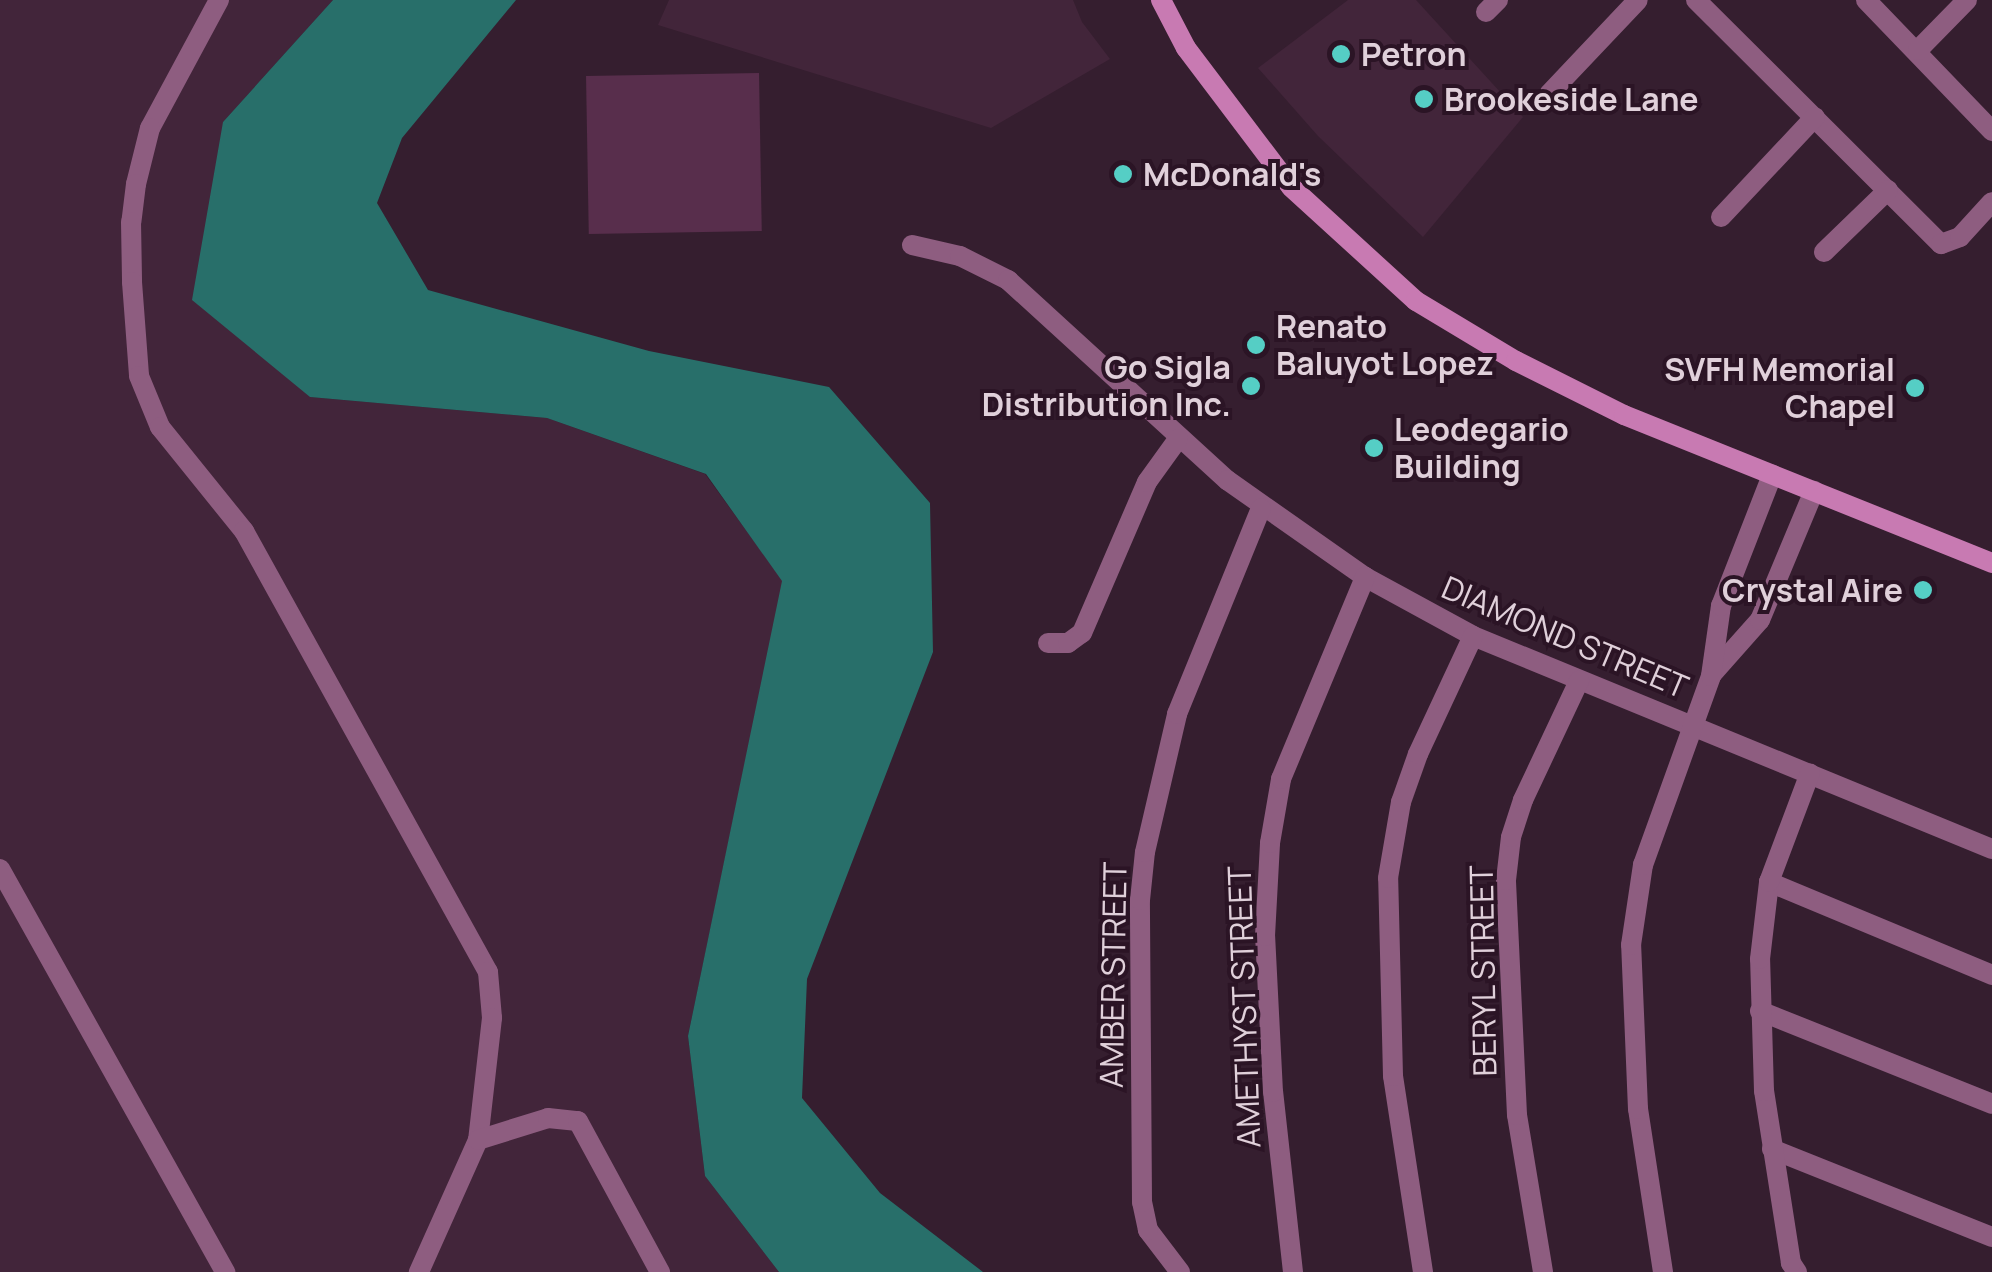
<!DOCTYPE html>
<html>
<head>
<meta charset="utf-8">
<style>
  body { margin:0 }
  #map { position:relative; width:1992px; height:1272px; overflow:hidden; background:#351e2f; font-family:Manrope,sans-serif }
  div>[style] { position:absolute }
  .built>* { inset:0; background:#42253a }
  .green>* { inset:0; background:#582e4c; transform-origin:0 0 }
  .water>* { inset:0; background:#286f6a }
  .street>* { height:20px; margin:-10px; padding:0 10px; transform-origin:10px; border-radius:10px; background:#8e5d80 }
  .secondary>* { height:20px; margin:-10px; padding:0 10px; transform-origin:10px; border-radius:10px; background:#c87ab2 }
  .dots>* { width:28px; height:28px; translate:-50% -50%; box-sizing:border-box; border:5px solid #2b1425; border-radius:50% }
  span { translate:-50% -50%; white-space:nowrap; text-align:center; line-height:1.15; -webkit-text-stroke:8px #2b1425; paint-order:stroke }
  .poi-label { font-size:32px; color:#e0d0da; font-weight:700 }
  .left { translate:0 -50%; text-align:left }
  .right { translate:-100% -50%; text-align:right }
  .street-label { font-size:32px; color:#e0d0da }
</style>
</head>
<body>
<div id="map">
  <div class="built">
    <div style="clip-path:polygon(0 0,333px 0,223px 122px,310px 397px,547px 418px,705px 474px,783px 581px,688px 1036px,705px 1176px,779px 1272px,0 1272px)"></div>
    <div style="clip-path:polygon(669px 0,1073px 0,1082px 22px,1110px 59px,991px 128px,658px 25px)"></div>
    <div style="clip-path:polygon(1348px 0,1416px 0,1523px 117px,1423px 237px,1318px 136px,1258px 68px)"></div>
  </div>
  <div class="green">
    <div style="left:759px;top:73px;width:158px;height:173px;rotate:89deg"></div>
  </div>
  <div class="water">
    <div style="clip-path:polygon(333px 0,516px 0,402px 138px,377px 203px,428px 290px,649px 351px,829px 387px,930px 503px,933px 652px,807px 979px,802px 1098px,880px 1193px,983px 1272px,779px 1272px,705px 1176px,688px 1036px,782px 581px,706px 474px,547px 418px,310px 397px,192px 300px,223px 122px)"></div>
  </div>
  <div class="street">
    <div style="left:219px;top:0;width:145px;rotate:118.3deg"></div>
    <div style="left:150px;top:128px;width:58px;rotate:104deg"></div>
    <div style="left:136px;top:184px;width:38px;rotate:97deg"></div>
    <div style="left:131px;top:222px;width:60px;rotate:89deg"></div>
    <div style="left:132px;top:282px;width:94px;rotate:85.7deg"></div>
    <div style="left:139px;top:376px;width:55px;rotate:67.6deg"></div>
    <div style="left:160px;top:427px;width:134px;rotate:51.1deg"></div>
    <div style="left:244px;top:531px;width:504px;rotate:61.04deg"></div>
    <div style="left:488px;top:972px;width:46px;rotate:85deg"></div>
    <div style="left:492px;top:1018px;width:123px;rotate:96.5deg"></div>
    <div style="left:478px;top:1140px;width:145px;rotate:114.1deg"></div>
    <div style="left:1696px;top:0;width:346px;rotate:44.9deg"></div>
    <div style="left:1941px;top:244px;width:20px;rotate:-20deg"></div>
    <div style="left:1960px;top:237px;width:47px;rotate:-47.6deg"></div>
    <div style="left:1866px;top:0;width:182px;rotate:46.1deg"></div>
    <div style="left:1486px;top:12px;width:17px;rotate:-45deg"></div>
    <div style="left:1918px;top:50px;width:70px;rotate:-45.6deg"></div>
    <div style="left:1549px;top:94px;width:129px;rotate:-46.6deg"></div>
    <div style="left:1721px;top:217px;width:137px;rotate:-46.8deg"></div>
    <div style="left:912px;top:245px;width:49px;rotate:12.9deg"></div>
    <div style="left:960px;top:256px;width:54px;rotate:26.6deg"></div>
    <div style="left:1008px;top:280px;width:297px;rotate:42.4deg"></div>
    <div style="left:1227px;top:480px;width:169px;rotate:35.1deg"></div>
    <div style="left:1365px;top:577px;width:123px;rotate:28.6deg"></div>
    <div style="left:1473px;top:636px;width:561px;rotate:22.31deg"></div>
    <div style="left:1824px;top:252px;width:89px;rotate:-44.1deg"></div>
    <div style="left:1048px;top:643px;width:20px"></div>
    <div style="left:1068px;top:643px;width:17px;rotate:-36deg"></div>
    <div style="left:1082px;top:633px;width:164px;rotate:-66.7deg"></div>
    <div style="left:1147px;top:482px;width:53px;rotate:-54.2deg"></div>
    <div style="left:1712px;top:674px;width:72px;rotate:-48.4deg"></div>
    <div style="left:1760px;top:620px;width:140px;rotate:-67.3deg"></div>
    <div style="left:0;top:869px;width:462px;rotate:60.8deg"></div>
    <div style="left:1769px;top:882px;width:242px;rotate:22.6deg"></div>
    <div style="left:1760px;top:1011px;width:250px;rotate:21.8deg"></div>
    <div style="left:478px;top:1140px;width:73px;rotate:-17.4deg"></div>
    <div style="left:548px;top:1118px;width:30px;rotate:6deg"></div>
    <div style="left:578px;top:1121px;width:172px;rotate:61.5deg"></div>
    <div style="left:1772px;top:1149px;width:237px;rotate:21.8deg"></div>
    <div style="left:1180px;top:1272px;width:53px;rotate:-127.3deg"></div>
    <div style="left:1148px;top:1230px;width:29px;rotate:-102deg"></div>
    <div style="left:1142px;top:1202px;width:302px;rotate:-90.4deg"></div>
    <div style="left:1140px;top:900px;width:48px;rotate:-84.1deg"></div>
    <div style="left:1145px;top:852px;width:142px;rotate:-76.9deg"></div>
    <div style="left:1177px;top:714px;width:222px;rotate:-67.8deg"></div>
    <div style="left:1293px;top:1272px;width:181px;rotate:-96.3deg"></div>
    <div style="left:1273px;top:1092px;width:156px;rotate:-92.9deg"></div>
    <div style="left:1265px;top:936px;width:93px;rotate:-86.9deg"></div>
    <div style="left:1270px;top:843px;width:65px;rotate:-80.2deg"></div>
    <div style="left:1281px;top:779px;width:219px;rotate:-67.4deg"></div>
    <div style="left:1423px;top:1272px;width:198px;rotate:-98.7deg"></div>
    <div style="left:1393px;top:1076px;width:198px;rotate:-91.4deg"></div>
    <div style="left:1388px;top:878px;width:77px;rotate:-80.3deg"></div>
    <div style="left:1401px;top:802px;width:51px;rotate:-70.5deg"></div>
    <div style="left:1418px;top:754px;width:130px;rotate:-65deg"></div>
    <div style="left:1543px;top:1272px;width:159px;rotate:-99.4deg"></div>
    <div style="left:1517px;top:1115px;width:235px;rotate:-92.7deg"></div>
    <div style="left:1506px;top:880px;width:43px;rotate:-83.4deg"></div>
    <div style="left:1511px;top:837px;width:39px;rotate:-72deg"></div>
    <div style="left:1523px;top:800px;width:132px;rotate:-64.8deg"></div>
    <div style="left:1663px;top:1272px;width:165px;rotate:-98.7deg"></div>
    <div style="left:1638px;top:1109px;width:164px;rotate:-92.4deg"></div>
    <div style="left:1631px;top:945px;width:81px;rotate:-81.5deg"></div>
    <div style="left:1643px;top:865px;width:201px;rotate:-70.2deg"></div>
    <div style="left:1711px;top:676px;width:71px;rotate:-81.9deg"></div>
    <div style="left:1721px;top:606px;width:141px;rotate:-68.7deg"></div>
    <div style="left:1797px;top:1272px;width:11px;rotate:-124deg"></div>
    <div style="left:1791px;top:1263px;width:174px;rotate:-98.9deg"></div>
    <div style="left:1764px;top:1091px;width:132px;rotate:-91.7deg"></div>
    <div style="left:1760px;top:959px;width:78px;rotate:-83.3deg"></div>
    <div style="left:1769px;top:882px;width:116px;rotate:-69.4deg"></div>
  </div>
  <div class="secondary">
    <div style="left:1161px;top:0;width:54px;rotate:62.5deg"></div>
    <div style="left:1186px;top:48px;width:174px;rotate:52.9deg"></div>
    <div style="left:1291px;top:187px;width:169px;rotate:42.4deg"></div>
    <div style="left:1416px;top:301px;width:117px;rotate:31deg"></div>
    <div style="left:1516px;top:361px;width:121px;rotate:26.6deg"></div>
    <div style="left:1624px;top:415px;width:397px;rotate:21.9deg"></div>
  </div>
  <div class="dots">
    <div style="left:1341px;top:54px;background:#55cec5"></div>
    <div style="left:1424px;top:99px;background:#55cec5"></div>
    <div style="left:1123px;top:174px;background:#55cec5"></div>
    <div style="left:1256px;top:345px;background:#55cec5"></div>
    <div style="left:1251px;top:386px;background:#55cec5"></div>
    <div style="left:1915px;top:388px;background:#55cec5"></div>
    <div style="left:1374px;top:448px;background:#55cec5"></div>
    <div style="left:1923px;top:590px;background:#55cec5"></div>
  </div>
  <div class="poi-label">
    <span class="left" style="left:1361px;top:54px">Petron</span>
    <span class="left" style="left:1444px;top:99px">Brookeside Lane</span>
    <span class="left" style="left:1143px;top:174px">McDonald's</span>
    <span class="left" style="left:1276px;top:345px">Renato<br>Baluyot Lopez</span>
    <span class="right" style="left:1231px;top:386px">Go Sigla<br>Distribution Inc.</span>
    <span class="right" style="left:1895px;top:388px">SVFH Memorial<br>Chapel</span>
    <span class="left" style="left:1394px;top:448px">Leodegario<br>Building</span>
    <span class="right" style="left:1903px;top:590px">Crystal Aire</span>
  </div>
  <div class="street-label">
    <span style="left:1565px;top:637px;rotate:23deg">DIAMOND STREET</span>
    <span style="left:1483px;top:971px;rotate:-91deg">BERYL STREET</span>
    <span style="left:1113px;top:975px;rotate:-89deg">AMBER STREET</span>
    <span style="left:1244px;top:1007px;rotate:-92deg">AMETHYST STREET</span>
  </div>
</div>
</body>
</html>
